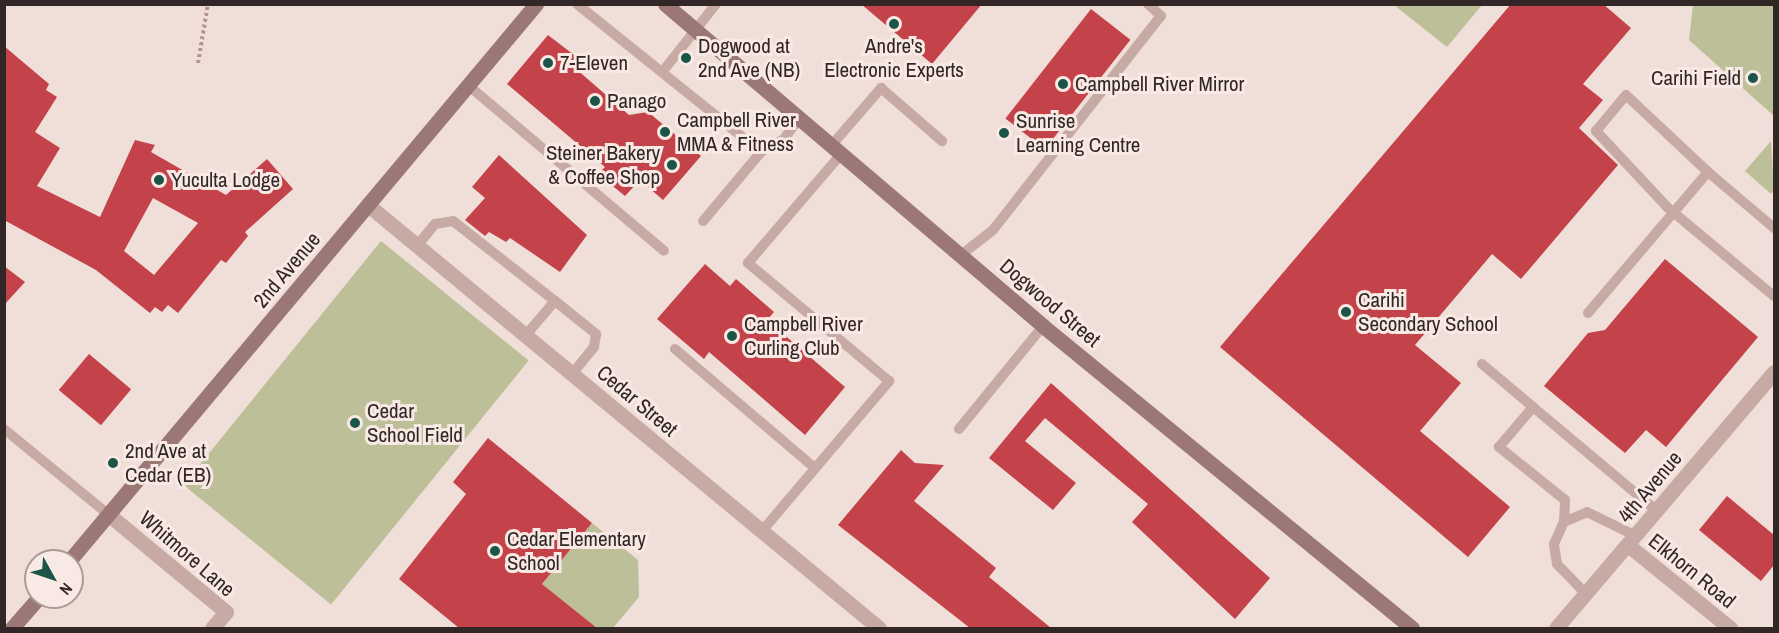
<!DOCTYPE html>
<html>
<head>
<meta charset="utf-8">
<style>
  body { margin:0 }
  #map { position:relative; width:1779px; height:633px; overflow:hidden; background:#f0ded8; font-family:"Archivo Narrow",sans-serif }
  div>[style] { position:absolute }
  .green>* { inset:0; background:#bdbf98; transform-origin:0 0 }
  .building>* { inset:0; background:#c44249; transform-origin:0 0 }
  .path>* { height:4px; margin-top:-2px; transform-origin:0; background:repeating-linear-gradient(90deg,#b4948e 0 3px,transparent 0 6px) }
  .lane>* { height:10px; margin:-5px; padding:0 5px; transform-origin:5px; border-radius:5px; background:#c8aaa4 }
  .street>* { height:15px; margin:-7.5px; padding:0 7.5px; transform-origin:7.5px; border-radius:7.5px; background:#c8aaa4 }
  .secondary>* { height:15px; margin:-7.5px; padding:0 7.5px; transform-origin:7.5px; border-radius:7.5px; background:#9b7876 }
  .dots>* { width:16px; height:16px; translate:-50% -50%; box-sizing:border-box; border:3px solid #f8e9e4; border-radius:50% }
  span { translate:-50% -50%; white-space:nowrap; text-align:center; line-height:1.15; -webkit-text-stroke:6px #f8e9e4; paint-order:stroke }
  .poi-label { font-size:21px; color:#332626 }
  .left { translate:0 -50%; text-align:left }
  .right { translate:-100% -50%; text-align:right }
  .street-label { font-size:21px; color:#332626 }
  .frame { position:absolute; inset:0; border:6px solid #332626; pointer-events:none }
  .north { position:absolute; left:24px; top:549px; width:60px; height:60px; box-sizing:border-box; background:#f8e9e4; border:2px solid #a99b98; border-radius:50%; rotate:130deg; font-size:16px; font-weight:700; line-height:24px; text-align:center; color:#332626 }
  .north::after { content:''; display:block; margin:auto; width:21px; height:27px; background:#1c5447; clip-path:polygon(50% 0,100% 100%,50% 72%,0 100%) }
</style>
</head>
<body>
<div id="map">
  <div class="green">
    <div style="clip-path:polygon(1394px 5px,1482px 5px,1447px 47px)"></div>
    <div style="clip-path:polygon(1693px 5px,1774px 5px,1774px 116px,1689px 40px)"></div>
    <div style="clip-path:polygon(1771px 141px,1774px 190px,1771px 194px,1745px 171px)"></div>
    <div style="left:381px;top:241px;width:190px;height:314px;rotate:39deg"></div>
    <div style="clip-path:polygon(592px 523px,638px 560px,639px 597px,613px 628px,597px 628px,542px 584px)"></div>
  </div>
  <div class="building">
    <div style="clip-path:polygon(861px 4px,982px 4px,932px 64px)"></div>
    <div style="clip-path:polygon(1511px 4px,1603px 4px,1631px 28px,1583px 84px,1603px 100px,1579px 128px,1618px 165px,1521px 279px,1492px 254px,1415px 345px,1461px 383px,1420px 431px,1510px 507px,1468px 557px,1220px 347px)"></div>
    <div style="left:1091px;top:9px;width:50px;height:139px;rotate:38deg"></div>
    <div style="clip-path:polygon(548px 35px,574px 55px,575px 68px,629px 115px,648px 112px,701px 156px,663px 200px,640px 180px,625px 196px,598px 174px,605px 167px,507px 84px)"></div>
    <div style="clip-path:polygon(evenodd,4px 46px,49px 84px,46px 90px,57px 97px,35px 132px,60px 148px,37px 186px,100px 217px,135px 140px,155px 145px,151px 152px,226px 195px,267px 159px,293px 189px,245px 232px,248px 236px,226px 263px,221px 260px,178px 313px,168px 305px,162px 312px,155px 307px,150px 313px,96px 270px,4px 220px,4px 46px,153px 198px,198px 223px,154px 275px,124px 251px,153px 198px)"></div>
    <div style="clip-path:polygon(499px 155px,587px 235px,560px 272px,510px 238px,506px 242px,489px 232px,485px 236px,465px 220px,485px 198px,472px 187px)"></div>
    <div style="clip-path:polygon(1665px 259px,1758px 337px,1666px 447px,1646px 430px,1625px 453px,1544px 386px,1588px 333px,1605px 330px)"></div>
    <div style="clip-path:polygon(705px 264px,730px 286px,736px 279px,774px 312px,767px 320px,845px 387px,805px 435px,709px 352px,704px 359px,657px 319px)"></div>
    <div style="clip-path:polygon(4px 266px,25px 282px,4px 305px)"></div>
    <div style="left:89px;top:354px;width:55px;height:47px;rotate:40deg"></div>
    <div style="clip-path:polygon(1051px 383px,1270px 578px,1235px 619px,1132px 522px,1148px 504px,1045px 418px,1025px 441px,1076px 483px,1053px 510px,989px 458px)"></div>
    <div style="clip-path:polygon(488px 438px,592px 523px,542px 584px,597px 628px,459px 628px,399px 579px,466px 494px,453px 482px)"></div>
    <div style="clip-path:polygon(901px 450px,915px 463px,944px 465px,914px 501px,996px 568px,989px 577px,1051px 628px,970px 628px,838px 525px)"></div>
    <div style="clip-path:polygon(1727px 496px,1774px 535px,1774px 565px,1761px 581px,1699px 530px)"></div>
  </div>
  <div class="path">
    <div style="left:198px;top:63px;width:60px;rotate:-80.4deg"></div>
  </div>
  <div class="lane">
    <div style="left:577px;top:4px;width:236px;rotate:38.8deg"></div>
    <div style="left:761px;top:152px;width:90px;rotate:130deg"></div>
    <div style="left:663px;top:71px;width:85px;rotate:-51.7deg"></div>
    <div style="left:469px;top:86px;width:255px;rotate:40.2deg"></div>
    <div style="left:831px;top:146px;width:77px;rotate:-49.2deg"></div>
    <div style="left:881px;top:88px;width:81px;rotate:41deg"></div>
    <div style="left:761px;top:152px;width:25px;rotate:-29deg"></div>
    <div style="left:783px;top:140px;width:26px;rotate:-53deg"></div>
    <div style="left:1708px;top:172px;width:112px;rotate:-136.8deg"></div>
    <div style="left:1626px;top:95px;width:47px;rotate:129.8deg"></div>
    <div style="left:1596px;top:131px;width:104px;rotate:46.9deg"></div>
    <div style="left:1667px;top:207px;width:139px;rotate:39.8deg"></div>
    <div style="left:417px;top:246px;width:28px;rotate:-51deg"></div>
    <div style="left:435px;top:224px;width:18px;rotate:-9deg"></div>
    <div style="left:453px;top:221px;width:130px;rotate:38.1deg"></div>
    <div style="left:961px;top:255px;width:41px;rotate:-38deg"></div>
    <div style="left:993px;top:230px;width:272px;rotate:-51.9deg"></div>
    <div style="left:1161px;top:16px;width:18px;rotate:-137deg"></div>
    <div style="left:1588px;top:313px;width:185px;rotate:-49.6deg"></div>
    <div style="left:1708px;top:172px;width:87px;rotate:40.3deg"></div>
    <div style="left:525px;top:336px;width:46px;rotate:-49.4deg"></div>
    <div style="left:555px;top:301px;width:53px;rotate:38.8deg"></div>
    <div style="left:596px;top:334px;width:13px;rotate:99deg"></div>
    <div style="left:594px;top:347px;width:35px;rotate:129deg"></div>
    <div style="left:675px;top:349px;width:184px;rotate:40.4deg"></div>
    <div style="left:1482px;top:364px;width:67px;rotate:40.1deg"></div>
    <div style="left:4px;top:429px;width:134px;rotate:39.3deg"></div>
    <div style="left:959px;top:429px;width:133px;rotate:-50.8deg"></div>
    <div style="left:1564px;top:522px;width:22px;rotate:-87deg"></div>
    <div style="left:1565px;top:500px;width:85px;rotate:-141.2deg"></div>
    <div style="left:1499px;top:447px;width:52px;rotate:-49.6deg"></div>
    <div style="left:1533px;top:407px;width:162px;rotate:40deg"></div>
    <div style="left:762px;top:531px;width:197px;rotate:-49.7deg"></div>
    <div style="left:889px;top:381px;width:184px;rotate:-140.1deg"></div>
    <div style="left:748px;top:263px;width:145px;rotate:-49.5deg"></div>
    <div style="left:1587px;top:595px;width:43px;rotate:-134.1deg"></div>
    <div style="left:1557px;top:564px;width:20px;rotate:-99deg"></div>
    <div style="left:1554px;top:544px;width:24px;rotate:-66deg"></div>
    <div style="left:1564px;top:522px;width:25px;rotate:-23deg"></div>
    <div style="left:1587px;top:512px;width:55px;rotate:26.1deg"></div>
  </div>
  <div class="street">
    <div style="left:368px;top:205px;width:663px;rotate:39.62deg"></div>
    <div style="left:108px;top:514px;width:153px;rotate:39.7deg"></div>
    <div style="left:226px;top:612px;width:21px;rotate:131deg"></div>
    <div style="left:1628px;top:545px;width:132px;rotate:39.1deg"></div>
    <div style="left:1556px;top:628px;width:336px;rotate:-49.6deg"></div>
  </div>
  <div class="secondary">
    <div style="left:665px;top:4px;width:497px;rotate:40.4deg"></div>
    <div style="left:1043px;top:326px;width:477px;rotate:39.3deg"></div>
    <div style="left:69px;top:561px;width:727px;rotate:-50.02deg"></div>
    <div style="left:12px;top:628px;width:41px;rotate:-48.9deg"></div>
  </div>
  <div class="dots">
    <div style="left:894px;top:24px;background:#1c5447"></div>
    <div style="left:686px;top:58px;background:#1c5447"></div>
    <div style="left:548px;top:63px;background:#1c5447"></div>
    <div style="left:1753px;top:78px;background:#1c5447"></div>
    <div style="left:1063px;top:84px;background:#1c5447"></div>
    <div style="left:595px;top:101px;background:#1c5447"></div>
    <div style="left:665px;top:132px;background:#1c5447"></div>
    <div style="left:1004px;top:133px;background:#1c5447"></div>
    <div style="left:672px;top:165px;background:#1c5447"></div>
    <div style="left:159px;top:180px;background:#1c5447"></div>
    <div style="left:1346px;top:312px;background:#1c5447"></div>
    <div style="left:732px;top:336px;background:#1c5447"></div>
    <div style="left:355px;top:423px;background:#1c5447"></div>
    <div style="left:113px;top:463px;background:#1c5447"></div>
    <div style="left:495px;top:551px;background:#1c5447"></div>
  </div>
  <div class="poi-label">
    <span class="left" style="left:698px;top:58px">Dogwood at<br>2nd Ave (NB)</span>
    <span style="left:894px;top:58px">Andre's<br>Electronic Experts</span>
    <span class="left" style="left:560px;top:63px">7-Eleven</span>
    <span class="right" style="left:1741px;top:78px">Carihi Field</span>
    <span class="left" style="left:1075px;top:84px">Campbell River Mirror</span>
    <span class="left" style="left:607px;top:101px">Panago</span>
    <span class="left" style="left:677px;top:132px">Campbell River<br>MMA &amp; Fitness</span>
    <span class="left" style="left:1016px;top:133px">Sunrise<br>Learning Centre</span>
    <span class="right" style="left:660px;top:165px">Steiner Bakery<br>&amp; Coffee Shop</span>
    <span class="left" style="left:171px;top:180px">Yuculta Lodge</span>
    <span class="left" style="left:1358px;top:312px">Carihi<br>Secondary School</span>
    <span class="left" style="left:744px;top:336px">Campbell River<br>Curling Club</span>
    <span class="left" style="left:367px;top:423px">Cedar<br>School Field</span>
    <span class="left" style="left:125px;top:463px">2nd Ave at<br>Cedar (EB)</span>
    <span class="left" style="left:507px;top:551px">Cedar Elementary<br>School</span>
  </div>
  <div class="street-label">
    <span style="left:287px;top:270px;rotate:-50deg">2nd Avenue</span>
    <span style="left:1050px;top:303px;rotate:40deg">Dogwood Street</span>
    <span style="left:637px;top:401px;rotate:40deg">Cedar Street</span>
    <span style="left:1650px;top:487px;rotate:-50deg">4th Avenue</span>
    <span style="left:187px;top:554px;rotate:41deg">Whitmore Lane</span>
    <span style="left:1692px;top:571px;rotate:39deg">Elkhorn Road</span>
  </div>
  <div class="frame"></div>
  <div class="north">N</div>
</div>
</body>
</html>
